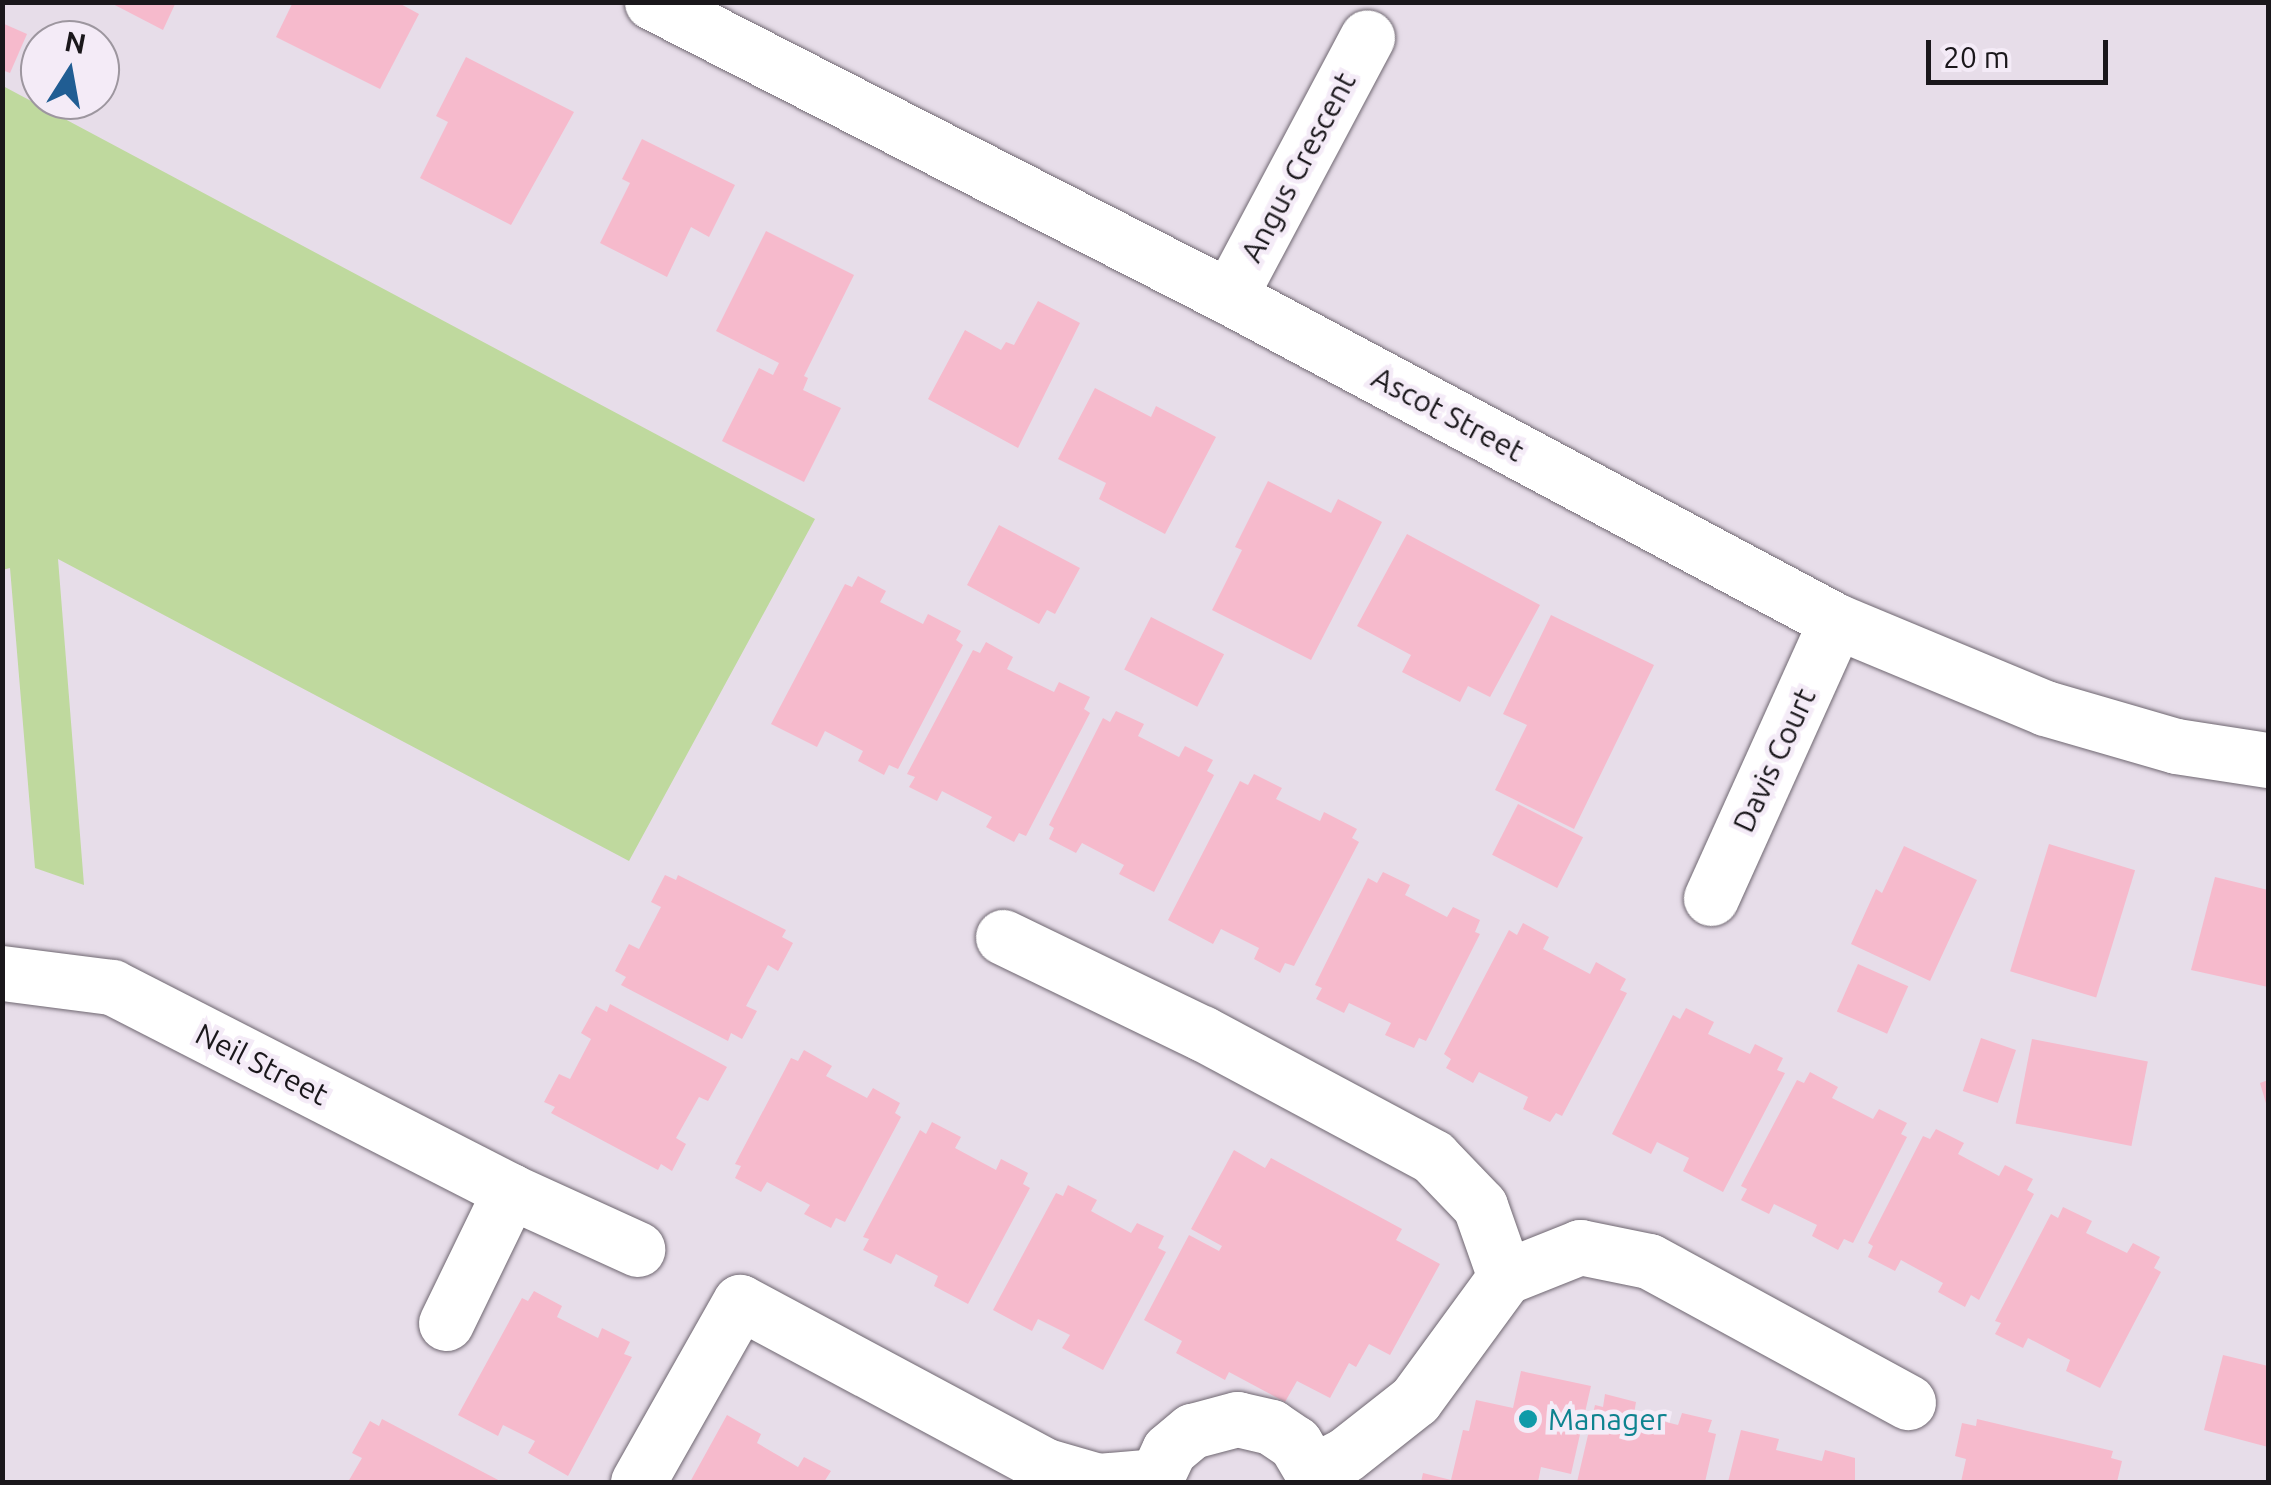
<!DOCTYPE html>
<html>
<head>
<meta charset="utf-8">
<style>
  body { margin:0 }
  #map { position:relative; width:2271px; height:1485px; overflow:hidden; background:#e7dde9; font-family:Ubuntu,sans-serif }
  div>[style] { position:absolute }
  .green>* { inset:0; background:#bfd99e }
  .building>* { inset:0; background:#f6bacc; transform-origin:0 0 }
  .roads { filter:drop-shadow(0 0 2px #6f6771) drop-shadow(0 0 2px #6f6771) }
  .minor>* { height:55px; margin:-27.5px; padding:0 27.5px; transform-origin:27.5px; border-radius:27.5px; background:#fff }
  .dots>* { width:28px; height:28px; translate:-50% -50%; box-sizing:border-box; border:5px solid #f4ebf7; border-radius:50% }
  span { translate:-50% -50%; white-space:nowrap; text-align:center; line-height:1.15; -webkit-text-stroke:9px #f4ebf7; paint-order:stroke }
  .street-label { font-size:30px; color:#1a171b }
  .culture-label { font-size:30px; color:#0d838f }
  .left { translate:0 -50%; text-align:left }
  .frame { position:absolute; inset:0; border:5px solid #1a171b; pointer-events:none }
  .north { position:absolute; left:20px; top:20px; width:100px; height:100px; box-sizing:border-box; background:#f4ebf7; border:2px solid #9d969f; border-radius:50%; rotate:11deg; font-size:28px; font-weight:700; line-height:40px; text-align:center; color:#1a171b }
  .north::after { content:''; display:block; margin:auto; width:35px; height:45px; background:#205d93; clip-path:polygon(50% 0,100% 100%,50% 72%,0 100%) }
  .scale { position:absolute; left:1926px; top:40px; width:182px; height:45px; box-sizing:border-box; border:5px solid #1a171b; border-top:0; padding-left:12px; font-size:30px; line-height:35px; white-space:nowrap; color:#1a171b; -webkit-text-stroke:8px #f4ebf7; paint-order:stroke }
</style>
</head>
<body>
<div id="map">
  <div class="green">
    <div style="clip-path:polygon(3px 86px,815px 519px,629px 861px,58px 559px,84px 885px,35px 868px,10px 568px,2px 570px)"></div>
  </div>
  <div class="building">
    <div style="clip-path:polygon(109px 2px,176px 2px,163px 30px)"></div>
    <div style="clip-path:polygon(293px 2px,397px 2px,419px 14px,380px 89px,276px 37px)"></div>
    <div style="clip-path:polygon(2px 23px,27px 34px,10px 73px,2px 70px)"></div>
    <div style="clip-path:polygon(466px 57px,574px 112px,511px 225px,420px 178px,448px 122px,436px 116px)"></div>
    <div style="clip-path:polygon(642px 139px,735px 185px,709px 237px,691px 227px,667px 277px,600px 243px,630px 183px,622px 179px)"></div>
    <div style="clip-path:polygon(766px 231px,854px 275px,804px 376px,808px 378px,803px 390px,841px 408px,804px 482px,722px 441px,759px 368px,773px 375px,779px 363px,716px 331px)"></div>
    <div style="clip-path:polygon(1038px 301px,1080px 323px,1018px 448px,928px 399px,965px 330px,1001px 350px,1006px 342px,1014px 345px)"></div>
    <div style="clip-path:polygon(1095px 388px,1151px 417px,1156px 406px,1216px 437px,1165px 534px,1099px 499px,1106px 483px,1058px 459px)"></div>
    <div style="clip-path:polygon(1268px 481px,1331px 513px,1338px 499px,1382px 522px,1311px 660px,1212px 610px,1242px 550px,1235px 547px)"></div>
    <div style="clip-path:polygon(999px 525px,1080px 568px,1055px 614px,1047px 610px,1039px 624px,967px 585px)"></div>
    <div style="clip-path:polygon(1407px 534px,1540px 605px,1490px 697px,1468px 686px,1460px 702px,1402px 672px,1411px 655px,1357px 626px)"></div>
    <div style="clip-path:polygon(858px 576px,886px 591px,880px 602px,923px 624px,928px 614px,961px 631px,956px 640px,963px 645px,898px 769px,889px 765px,884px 775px,858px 761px,863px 751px,825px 731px,817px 747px,771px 724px,845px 584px,852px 587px)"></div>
    <div style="clip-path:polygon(1551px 615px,1654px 665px,1574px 829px,1495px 790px,1527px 725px,1503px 714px)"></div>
    <div style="left:1151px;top:617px;width:82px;height:59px;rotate:27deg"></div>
    <div style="clip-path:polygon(986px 642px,1013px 657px,1007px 669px,1054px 692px,1059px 682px,1090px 697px,1084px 709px,1090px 713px,1026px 836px,1019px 833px,1014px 842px,986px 827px,992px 817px,942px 791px,937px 801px,909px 787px,915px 777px,907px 774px,973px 650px,980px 653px)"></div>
    <div style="clip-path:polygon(1116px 711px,1144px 724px,1138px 736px,1179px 757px,1185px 746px,1213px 760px,1207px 771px,1214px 775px,1154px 892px,1119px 874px,1124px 865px,1082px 843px,1076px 853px,1049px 839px,1054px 828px,1049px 825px,1103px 718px,1110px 722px)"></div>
    <div style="clip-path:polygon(1254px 774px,1282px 788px,1276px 799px,1320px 821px,1324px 812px,1357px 829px,1352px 838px,1359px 842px,1294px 966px,1285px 963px,1280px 973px,1254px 959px,1259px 948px,1221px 929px,1213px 944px,1168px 920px,1240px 781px,1248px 785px)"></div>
    <div style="left:1518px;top:804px;width:73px;height:57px;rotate:27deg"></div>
    <div style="left:2049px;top:844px;width:90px;height:133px;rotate:17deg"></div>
    <div style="clip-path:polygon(1904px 846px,1977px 880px,1930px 981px,1851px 944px,1876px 889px,1882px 893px)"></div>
    <div style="clip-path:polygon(1383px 872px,1410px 885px,1405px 895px,1447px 917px,1453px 907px,1480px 920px,1475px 932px,1480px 934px,1426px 1041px,1419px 1038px,1414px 1048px,1385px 1035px,1391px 1023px,1349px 1003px,1344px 1013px,1316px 999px,1322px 988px,1315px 985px,1368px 878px,1377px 883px)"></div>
    <div style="clip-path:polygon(665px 875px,676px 880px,678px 875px,786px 930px,782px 937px,793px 943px,778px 971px,768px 965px,746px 1006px,757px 1011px,742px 1039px,731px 1033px,728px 1041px,621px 985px,626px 977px,615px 971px,629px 944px,639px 949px,661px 907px,651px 902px)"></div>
    <div style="clip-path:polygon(2215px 877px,2268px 890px,2268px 987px,2191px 970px)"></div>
    <div style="clip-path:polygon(1523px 923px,1549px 937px,1543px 949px,1590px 974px,1596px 962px,1626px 979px,1620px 990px,1627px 993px,1562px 1116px,1556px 1113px,1550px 1122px,1523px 1109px,1528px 1097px,1479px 1072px,1473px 1083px,1446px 1068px,1451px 1059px,1444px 1054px,1509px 930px,1517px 935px)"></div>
    <div style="left:1858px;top:964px;width:55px;height:52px;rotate:24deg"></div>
    <div style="clip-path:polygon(610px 1004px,727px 1067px,708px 1101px,699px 1097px,676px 1138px,686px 1144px,672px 1171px,661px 1164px,658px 1170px,551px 1113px,555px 1107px,544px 1102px,559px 1074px,570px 1079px,591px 1039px,581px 1033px,596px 1006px,607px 1012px)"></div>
    <div style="clip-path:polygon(1686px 1008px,1714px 1022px,1708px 1034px,1750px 1054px,1755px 1044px,1783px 1058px,1777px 1070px,1785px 1073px,1723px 1192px,1683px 1171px,1689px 1158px,1657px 1142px,1651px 1154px,1612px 1134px,1673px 1015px,1680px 1019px)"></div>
    <div style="left:1981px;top:1038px;width:37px;height:56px;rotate:19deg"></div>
    <div style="left:2032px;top:1039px;width:118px;height:86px;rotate:11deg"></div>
    <div style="clip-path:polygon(804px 1050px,832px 1066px,826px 1076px,867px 1098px,873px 1088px,900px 1103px,895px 1113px,901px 1117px,845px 1222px,836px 1218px,831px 1228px,804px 1214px,810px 1205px,767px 1182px,761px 1192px,735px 1178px,741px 1166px,735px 1164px,791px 1058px,798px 1061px)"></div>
    <div style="clip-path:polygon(1810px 1072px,1838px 1087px,1832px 1098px,1873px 1119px,1879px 1109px,1907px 1123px,1901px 1134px,1907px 1137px,1853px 1243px,1844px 1239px,1838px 1250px,1812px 1236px,1817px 1225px,1774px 1204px,1769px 1214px,1741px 1200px,1747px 1189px,1741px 1186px,1797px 1080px,1804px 1083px)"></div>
    <div style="clip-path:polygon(2268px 1080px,2268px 1110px,2260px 1083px)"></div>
    <div style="clip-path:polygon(932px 1122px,961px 1137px,955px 1148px,996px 1170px,1001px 1159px,1028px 1173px,1023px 1184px,1030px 1188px,968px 1304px,934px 1286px,938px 1276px,896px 1254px,891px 1264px,863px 1250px,869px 1239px,863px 1237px,920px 1130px,926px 1134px)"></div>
    <div style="clip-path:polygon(1936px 1129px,1964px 1143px,1958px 1154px,1999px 1176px,2005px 1165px,2033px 1179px,2027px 1190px,2034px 1194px,1979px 1300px,1971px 1295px,1965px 1307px,1938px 1292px,1943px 1283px,1901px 1260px,1895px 1271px,1868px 1257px,1873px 1246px,1868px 1243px,1923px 1136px,1930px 1139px)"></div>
    <div style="clip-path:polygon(1234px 1150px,1265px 1168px,1271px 1158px,1402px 1229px,1396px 1240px,1440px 1264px,1390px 1355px,1369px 1344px,1356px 1367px,1349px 1363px,1330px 1398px,1297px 1381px,1285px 1402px,1229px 1372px,1225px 1380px,1176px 1353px,1182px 1341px,1144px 1320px,1189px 1235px,1219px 1251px,1222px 1246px,1191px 1229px)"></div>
    <div style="clip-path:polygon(1068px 1185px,1097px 1200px,1091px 1211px,1131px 1233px,1137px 1223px,1164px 1236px,1158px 1248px,1166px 1252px,1103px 1370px,1062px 1348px,1070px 1335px,1038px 1319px,1032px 1331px,993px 1310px,1056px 1193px,1063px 1196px)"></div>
    <div style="clip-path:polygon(2063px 1207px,2092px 1221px,2086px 1233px,2127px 1253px,2133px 1243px,2160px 1257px,2154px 1268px,2161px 1272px,2100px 1388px,2066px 1371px,2070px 1360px,2028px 1338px,2023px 1348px,1995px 1334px,2001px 1323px,1995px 1321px,2051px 1214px,2058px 1218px)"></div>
    <div style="clip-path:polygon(534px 1291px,562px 1306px,557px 1317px,598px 1338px,602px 1328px,630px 1342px,624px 1354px,632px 1357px,568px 1476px,528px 1453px,535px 1441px,503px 1425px,498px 1436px,458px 1415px,522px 1298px,528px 1301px)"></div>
    <div style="clip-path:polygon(2223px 1355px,2268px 1366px,2268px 1447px,2204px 1430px)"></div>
    <div style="clip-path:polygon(1521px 1371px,1591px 1386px,1571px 1474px,1541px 1467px,1538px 1482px,1421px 1482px,1423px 1473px,1451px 1480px,1463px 1430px,1469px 1431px,1476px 1400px,1513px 1408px)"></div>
    <div style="clip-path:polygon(1605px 1394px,1636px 1402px,1634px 1414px,1678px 1425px,1682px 1413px,1712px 1420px,1708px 1432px,1716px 1434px,1705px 1482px,1577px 1482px,1595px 1405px,1603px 1407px)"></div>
    <div style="clip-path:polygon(727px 1415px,761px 1434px,757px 1443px,798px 1467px,804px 1457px,831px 1471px,824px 1482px,690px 1482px)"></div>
    <div style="clip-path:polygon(382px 1419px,502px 1482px,348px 1482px,362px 1458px,352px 1453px,370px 1421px,379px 1426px)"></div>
    <div style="clip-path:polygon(1977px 1419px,2113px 1451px,2111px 1458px,2122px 1461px,2117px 1482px,1961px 1482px,1966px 1459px,1955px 1456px,1962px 1423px,1976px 1426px)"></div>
    <div style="clip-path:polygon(1741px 1430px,1779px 1439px,1776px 1450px,1822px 1461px,1825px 1450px,1855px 1458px,1855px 1482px,1728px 1482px)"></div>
  </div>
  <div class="roads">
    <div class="minor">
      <div style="left:652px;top:2px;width:648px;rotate:27.08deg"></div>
      <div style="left:1229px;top:297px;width:688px;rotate:28.09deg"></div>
      <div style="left:1836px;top:621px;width:226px;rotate:22.6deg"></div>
      <div style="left:2045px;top:708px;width:136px;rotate:16.2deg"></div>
      <div style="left:2176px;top:746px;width:93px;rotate:8.7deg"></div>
      <div style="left:1229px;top:297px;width:294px;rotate:-62deg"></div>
      <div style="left:1711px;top:898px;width:304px;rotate:-65.7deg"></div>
      <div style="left:1003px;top:937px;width:221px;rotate:25.8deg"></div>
      <div style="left:1202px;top:1033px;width:262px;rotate:28.2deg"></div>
      <div style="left:1433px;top:1157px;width:68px;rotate:46.2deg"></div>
      <div style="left:1480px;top:1206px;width:75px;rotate:70.6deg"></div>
      <div style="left:1505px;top:1277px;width:152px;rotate:126.2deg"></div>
      <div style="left:1415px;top:1400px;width:89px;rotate:141.8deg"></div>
      <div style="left:1345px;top:1455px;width:34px;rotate:153deg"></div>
      <div style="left:2px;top:973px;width:111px;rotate:7.3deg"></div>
      <div style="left:112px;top:987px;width:447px;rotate:27.1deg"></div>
      <div style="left:510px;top:1191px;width:140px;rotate:24.5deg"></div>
      <div style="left:1505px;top:1277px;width:81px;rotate:-21.8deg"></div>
      <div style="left:1580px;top:1247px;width:70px;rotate:11.5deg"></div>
      <div style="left:1649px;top:1261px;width:295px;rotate:28.6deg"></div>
      <div style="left:446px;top:1323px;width:147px;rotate:-64.1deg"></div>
      <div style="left:638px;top:1482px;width:207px;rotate:-60.5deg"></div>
      <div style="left:740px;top:1302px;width:347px;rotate:28.2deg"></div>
      <div style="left:1046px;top:1466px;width:54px;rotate:16.1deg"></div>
      <div style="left:1098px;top:1481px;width:57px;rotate:-5deg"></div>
      <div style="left:1154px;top:1482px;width:35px;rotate:-65deg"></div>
      <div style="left:1169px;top:1450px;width:30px;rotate:-40deg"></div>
      <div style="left:1192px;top:1431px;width:47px;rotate:-14.9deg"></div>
      <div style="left:1237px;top:1419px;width:35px;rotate:13deg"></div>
      <div style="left:1271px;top:1427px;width:29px;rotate:34deg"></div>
      <div style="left:1295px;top:1443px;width:45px;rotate:59.5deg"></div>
    </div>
  </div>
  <div class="dots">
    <div style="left:1528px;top:1419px;background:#0f9aa8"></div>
  </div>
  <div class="street-label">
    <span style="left:1298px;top:167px;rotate:-62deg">Angus Crescent</span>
    <span style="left:1448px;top:414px;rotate:28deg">Ascot Street</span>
    <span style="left:1774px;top:760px;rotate:-65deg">Davis Court</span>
    <span style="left:262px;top:1064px;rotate:27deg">Neil Street</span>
  </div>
  <div class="culture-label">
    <span class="left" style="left:1548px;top:1419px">Manager</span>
  </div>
  <div class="frame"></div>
  <div class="north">N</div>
  <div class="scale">20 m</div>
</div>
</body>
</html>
